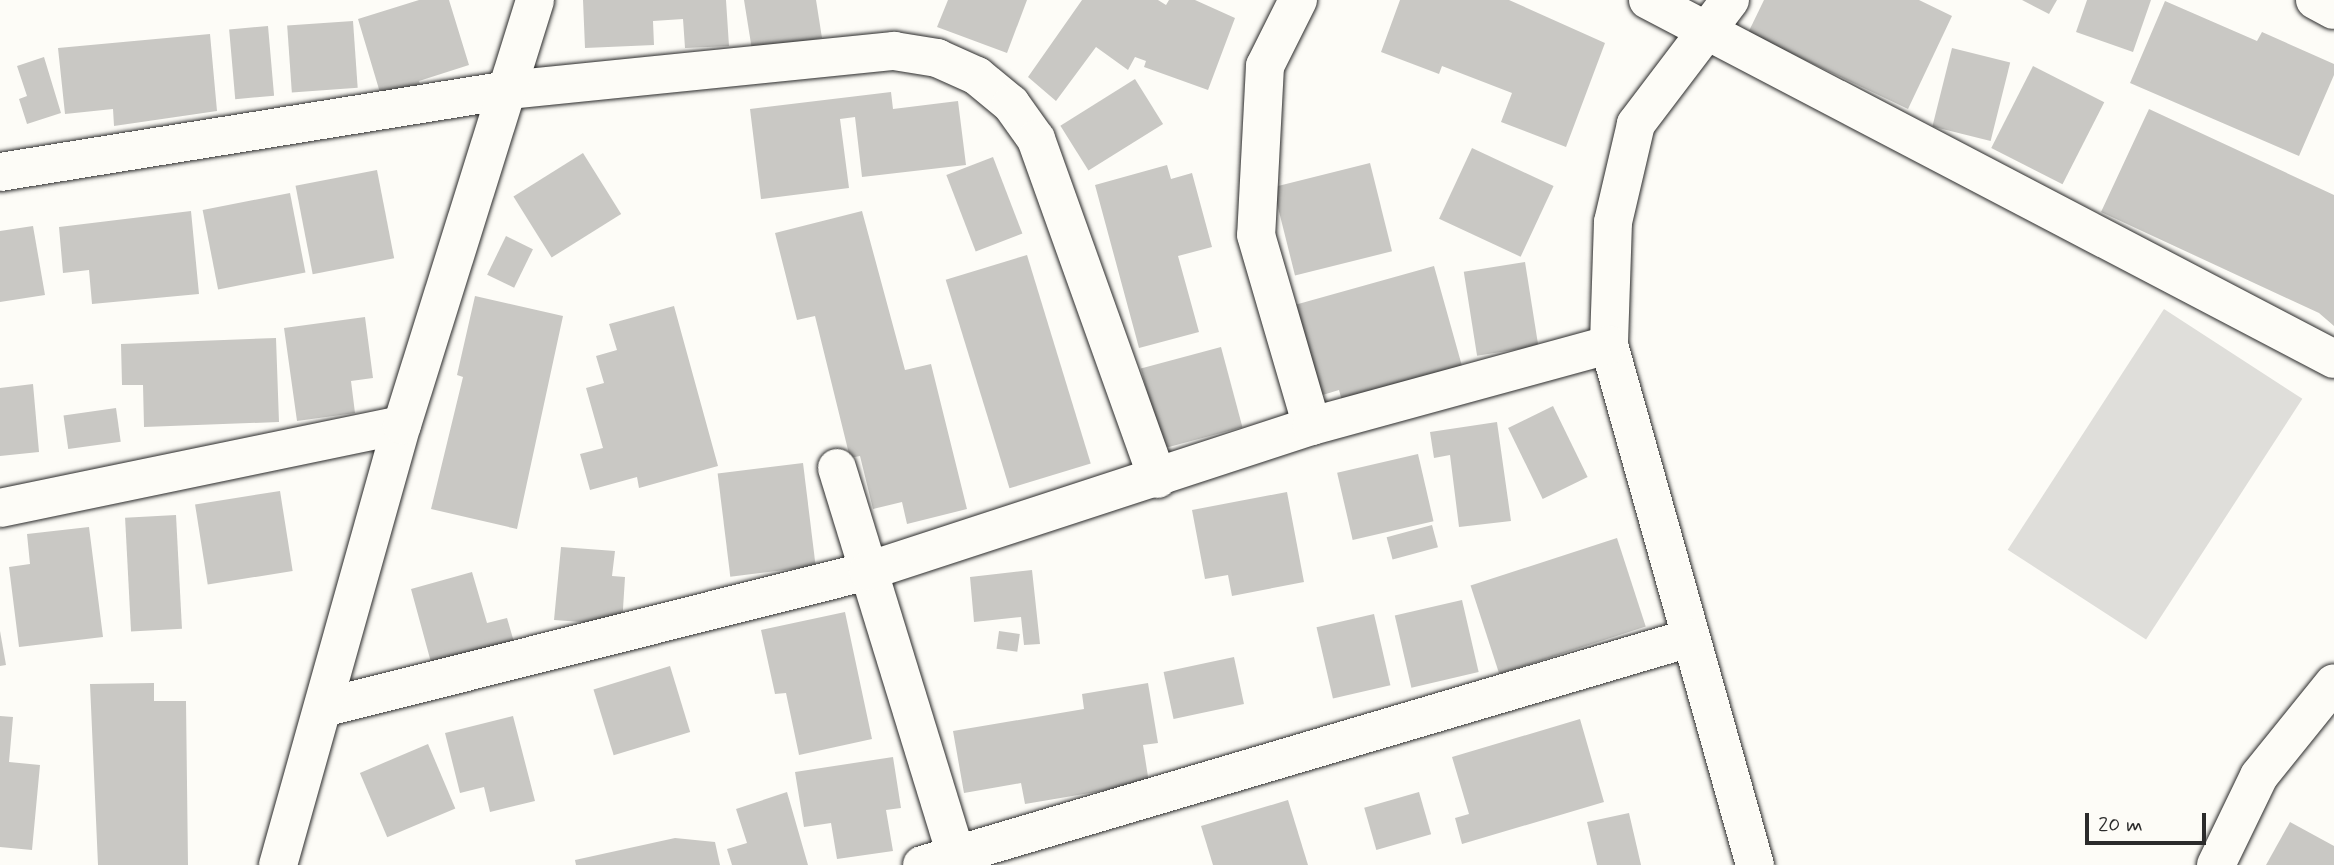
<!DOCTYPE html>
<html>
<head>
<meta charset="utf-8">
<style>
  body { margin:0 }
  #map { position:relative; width:2334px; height:865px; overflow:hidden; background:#fdfcf7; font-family:Mynerve,sans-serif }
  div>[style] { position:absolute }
  .green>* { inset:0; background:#dfdeda; transform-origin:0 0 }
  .building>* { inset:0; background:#c9c8c4; transform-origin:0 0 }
  .roads { filter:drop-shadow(0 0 2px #2b2b2b) drop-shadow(0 0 2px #2b2b2b) }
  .minor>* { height:38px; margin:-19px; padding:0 19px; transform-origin:19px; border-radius:19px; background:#fdfcf7 }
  span { translate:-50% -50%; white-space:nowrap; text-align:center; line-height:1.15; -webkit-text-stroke:5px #fdfcf7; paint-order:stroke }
  .scale { position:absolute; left:2085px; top:813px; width:121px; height:32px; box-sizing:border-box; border:4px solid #2b2b2b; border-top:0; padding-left:9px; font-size:21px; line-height:24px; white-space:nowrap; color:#2b2b2b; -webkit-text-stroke:5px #fdfcf7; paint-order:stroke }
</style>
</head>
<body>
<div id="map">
  <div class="green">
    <div style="left:2164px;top:309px;width:165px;height:287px;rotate:33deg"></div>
  </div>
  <div class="building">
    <div style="clip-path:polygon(419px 0,449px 0,469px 65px,419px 81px,423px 94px,384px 106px,358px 19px)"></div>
    <div style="clip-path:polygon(583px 0,726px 0,729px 46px,685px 48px,683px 19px,653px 21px,654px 45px,585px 48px)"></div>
    <div style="clip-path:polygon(744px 0,816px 0,822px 38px,752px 50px)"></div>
    <div style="clip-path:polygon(948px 0,1027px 0,1007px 53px,937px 27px)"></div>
    <div style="clip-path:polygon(1082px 0,1158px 0,1166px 5px,1169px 0,1195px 0,1235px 18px,1208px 90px,1144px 67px,1146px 61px,1135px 57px,1128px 70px,1096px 47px,1056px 101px,1028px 77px)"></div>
    <div style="clip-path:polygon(1400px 0,1509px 0,1605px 43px,1566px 147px,1501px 122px,1512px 93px,1442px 66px,1439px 74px,1381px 52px)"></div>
    <div style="clip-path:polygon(1764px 0,1919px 0,1952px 16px,1908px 109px,1748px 33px)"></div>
    <div style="clip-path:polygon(2022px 0,2057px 0,2049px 14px)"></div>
    <div style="clip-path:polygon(2087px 0,2151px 0,2133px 52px,2076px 32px)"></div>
    <div style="clip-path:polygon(2165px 1px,2257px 41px,2262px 32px,2334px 64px,2334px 75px,2299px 156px,2130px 83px)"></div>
    <div style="left:353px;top:21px;width:67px;height:66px;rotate:86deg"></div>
    <div style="left:268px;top:26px;width:70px;height:39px;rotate:85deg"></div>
    <div style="clip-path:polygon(210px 34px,217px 111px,114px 126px,113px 109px,65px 114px,58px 48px)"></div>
    <div style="left:1952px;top:48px;width:60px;height:81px;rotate:14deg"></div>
    <div style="clip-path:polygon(44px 57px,61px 113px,27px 124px,19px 99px,27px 96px,17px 66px)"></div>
    <div style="left:2033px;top:66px;width:80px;height:92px;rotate:27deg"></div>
    <div style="left:1135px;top:79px;width:53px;height:88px;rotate:58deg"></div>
    <div style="clip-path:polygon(891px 92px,893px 109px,958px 101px,966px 165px,862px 177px,855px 117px,840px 119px,849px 188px,761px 199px,750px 109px)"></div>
    <div style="clip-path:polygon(2149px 109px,2334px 195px,2334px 326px,2319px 313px,2101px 212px)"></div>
    <div style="left:1472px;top:148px;width:90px;height:78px;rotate:25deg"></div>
    <div style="left:583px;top:153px;width:72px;height:82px;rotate:58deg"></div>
    <div style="left:993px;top:157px;width:82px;height:50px;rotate:69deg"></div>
    <div style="left:1370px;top:163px;width:91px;height:100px;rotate:76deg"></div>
    <div style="clip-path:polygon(1167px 165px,1171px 179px,1192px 173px,1212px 247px,1178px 256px,1199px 332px,1139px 348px,1095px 185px)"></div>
    <div style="left:377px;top:170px;width:90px;height:83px;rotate:79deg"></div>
    <div style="left:290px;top:193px;width:81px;height:89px;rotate:79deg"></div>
    <div style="clip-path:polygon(191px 211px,199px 294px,92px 304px,89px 270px,63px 273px,59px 227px)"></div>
    <div style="clip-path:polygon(862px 211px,905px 370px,931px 364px,967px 509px,907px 524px,902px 502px,873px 509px,860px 456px,850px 458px,815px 316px,797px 320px,775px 233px)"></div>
    <div style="clip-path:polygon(33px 226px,45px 295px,0 302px,0 231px)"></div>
    <div style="left:506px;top:236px;width:30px;height:43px;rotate:26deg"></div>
    <div style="left:1027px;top:255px;width:218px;height:85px;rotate:73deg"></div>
    <div style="left:1525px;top:262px;width:85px;height:62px;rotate:81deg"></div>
    <div style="clip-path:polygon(1434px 266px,1462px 366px,1345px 412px,1339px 390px,1316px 397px,1291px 306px)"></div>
    <div style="clip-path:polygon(475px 296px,563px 316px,517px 529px,431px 509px,463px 377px,457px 375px)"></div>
    <div style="clip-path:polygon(674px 306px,718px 466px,639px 488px,637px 477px,590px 490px,580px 454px,603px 448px,586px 388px,604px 383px,596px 356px,617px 350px,609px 324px)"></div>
    <div style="clip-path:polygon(365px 317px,373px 378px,351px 381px,355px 413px,297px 421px,284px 328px)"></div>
    <div style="clip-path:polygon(276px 338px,279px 422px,144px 427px,143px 385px,122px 385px,121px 344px)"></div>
    <div style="left:1221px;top:347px;width:83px;height:83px;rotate:75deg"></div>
    <div style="clip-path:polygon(33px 384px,39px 452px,0 456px,0 388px)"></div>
    <div style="left:1553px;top:406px;width:79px;height:50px;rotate:64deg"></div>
    <div style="left:116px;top:408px;width:34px;height:53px;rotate:82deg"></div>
    <div style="clip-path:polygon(1497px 422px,1511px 521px,1459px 527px,1450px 455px,1434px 458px,1430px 432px)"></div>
    <div style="left:1418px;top:454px;width:69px;height:83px;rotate:77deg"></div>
    <div style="left:803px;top:463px;width:104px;height:86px;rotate:83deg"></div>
    <div style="left:280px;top:491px;width:81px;height:86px;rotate:81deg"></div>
    <div style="clip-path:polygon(1287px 492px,1304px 582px,1232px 596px,1228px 575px,1205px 579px,1192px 510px)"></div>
    <div style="left:176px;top:515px;width:114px;height:51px;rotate:87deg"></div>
    <div style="left:1432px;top:525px;width:23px;height:47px;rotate:75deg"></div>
    <div style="clip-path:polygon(89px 527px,103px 637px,19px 647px,9px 567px,30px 564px,27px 534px)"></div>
    <div style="left:1617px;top:538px;width:93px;height:154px;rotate:72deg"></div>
    <div style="clip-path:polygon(561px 547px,615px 551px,612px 576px,625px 577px,622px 625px,554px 620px)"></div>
    <div style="clip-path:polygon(1032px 570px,1040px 644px,1024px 645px,1021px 617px,974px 622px,970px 577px)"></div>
    <div style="clip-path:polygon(472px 572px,487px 623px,507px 618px,514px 642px,432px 666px,411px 589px)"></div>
    <div style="left:1462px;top:600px;width:74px;height:69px;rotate:77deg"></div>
    <div style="clip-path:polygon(845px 612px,872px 739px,799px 755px,786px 693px,775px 694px,761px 630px)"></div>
    <div style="left:1374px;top:614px;width:73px;height:59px;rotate:77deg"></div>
    <div style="clip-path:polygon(0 631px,6px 665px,0 666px)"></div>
    <div style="left:999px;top:631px;width:21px;height:18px;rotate:8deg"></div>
    <div style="left:1234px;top:657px;width:48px;height:72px;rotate:78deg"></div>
    <div style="left:670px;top:666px;width:69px;height:80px;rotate:73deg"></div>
    <div style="clip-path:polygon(154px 683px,154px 701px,186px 701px,188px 865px,98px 865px,90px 684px)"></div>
    <div style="clip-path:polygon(1148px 683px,1158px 743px,1143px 745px,1149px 783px,1025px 804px,1021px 783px,964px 793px,953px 731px,1084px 709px,1082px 694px)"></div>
    <div style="clip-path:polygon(0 716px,13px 717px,9px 762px,40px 765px,32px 850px,0 847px)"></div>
    <div style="clip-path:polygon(513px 716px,535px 801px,490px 812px,484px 787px,460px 793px,445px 733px)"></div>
    <div style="clip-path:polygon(1580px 719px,1604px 802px,1462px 844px,1455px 818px,1469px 814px,1452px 757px)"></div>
    <div style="left:428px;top:744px;width:70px;height:74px;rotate:67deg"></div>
    <div style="clip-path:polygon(893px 757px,901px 808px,886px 810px,893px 851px,837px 859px,831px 823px,804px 827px,795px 772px)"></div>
    <div style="clip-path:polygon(787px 792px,808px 865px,732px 865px,727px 849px,747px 843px,736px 809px)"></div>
    <div style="left:1419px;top:792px;width:44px;height:57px;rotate:74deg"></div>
    <div style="clip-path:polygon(1288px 800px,1308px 865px,1213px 865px,1201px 826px)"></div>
    <div style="clip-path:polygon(1629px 813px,1641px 865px,1597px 865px,1587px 822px)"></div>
    <div style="clip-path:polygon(2290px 822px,2334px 846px,2334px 865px,2266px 865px)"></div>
    <div style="clip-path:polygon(675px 838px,715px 842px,720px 865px,576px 865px,575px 860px)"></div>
  </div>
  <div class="roads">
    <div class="minor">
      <div style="left:1298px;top:0;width:74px;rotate:116.6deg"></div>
      <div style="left:1265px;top:66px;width:169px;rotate:93deg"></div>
      <div style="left:1256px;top:235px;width:199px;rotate:73.7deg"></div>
      <div style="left:1648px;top:0;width:774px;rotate:27.62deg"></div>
      <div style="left:1730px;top:0;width:156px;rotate:127.2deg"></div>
      <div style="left:1636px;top:124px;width:101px;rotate:103.2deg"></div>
      <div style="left:1613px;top:222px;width:123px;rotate:91.9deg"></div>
      <div style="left:1609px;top:345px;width:540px;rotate:74.32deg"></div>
      <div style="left:2315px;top:0;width:21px;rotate:28deg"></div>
      <div style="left:0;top:172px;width:515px;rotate:-9.17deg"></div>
      <div style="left:508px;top:90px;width:388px;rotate:-5.8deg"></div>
      <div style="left:894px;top:51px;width:44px;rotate:9.2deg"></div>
      <div style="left:937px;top:58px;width:44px;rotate:24.2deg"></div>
      <div style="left:977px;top:76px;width:44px;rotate:39.5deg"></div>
      <div style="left:1011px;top:104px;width:43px;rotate:54.5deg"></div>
      <div style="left:1036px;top:139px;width:361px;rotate:70.3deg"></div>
      <div style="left:837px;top:468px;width:415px;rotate:72.9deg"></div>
      <div style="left:0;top:508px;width:410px;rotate:-11.7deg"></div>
      <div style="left:323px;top:708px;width:562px;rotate:-14.11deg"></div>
      <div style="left:868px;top:571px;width:467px;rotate:-18.1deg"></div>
      <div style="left:1312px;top:426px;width:308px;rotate:-15.3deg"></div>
      <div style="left:278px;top:865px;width:457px;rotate:-74.3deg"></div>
      <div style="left:402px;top:425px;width:445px;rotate:-72.6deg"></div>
      <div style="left:922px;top:865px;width:801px;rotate:-16.47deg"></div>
      <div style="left:2216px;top:865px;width:99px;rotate:-64.2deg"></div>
      <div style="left:2259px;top:776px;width:119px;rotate:-51.1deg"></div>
    </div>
  </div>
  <div class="scale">20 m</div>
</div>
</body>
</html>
